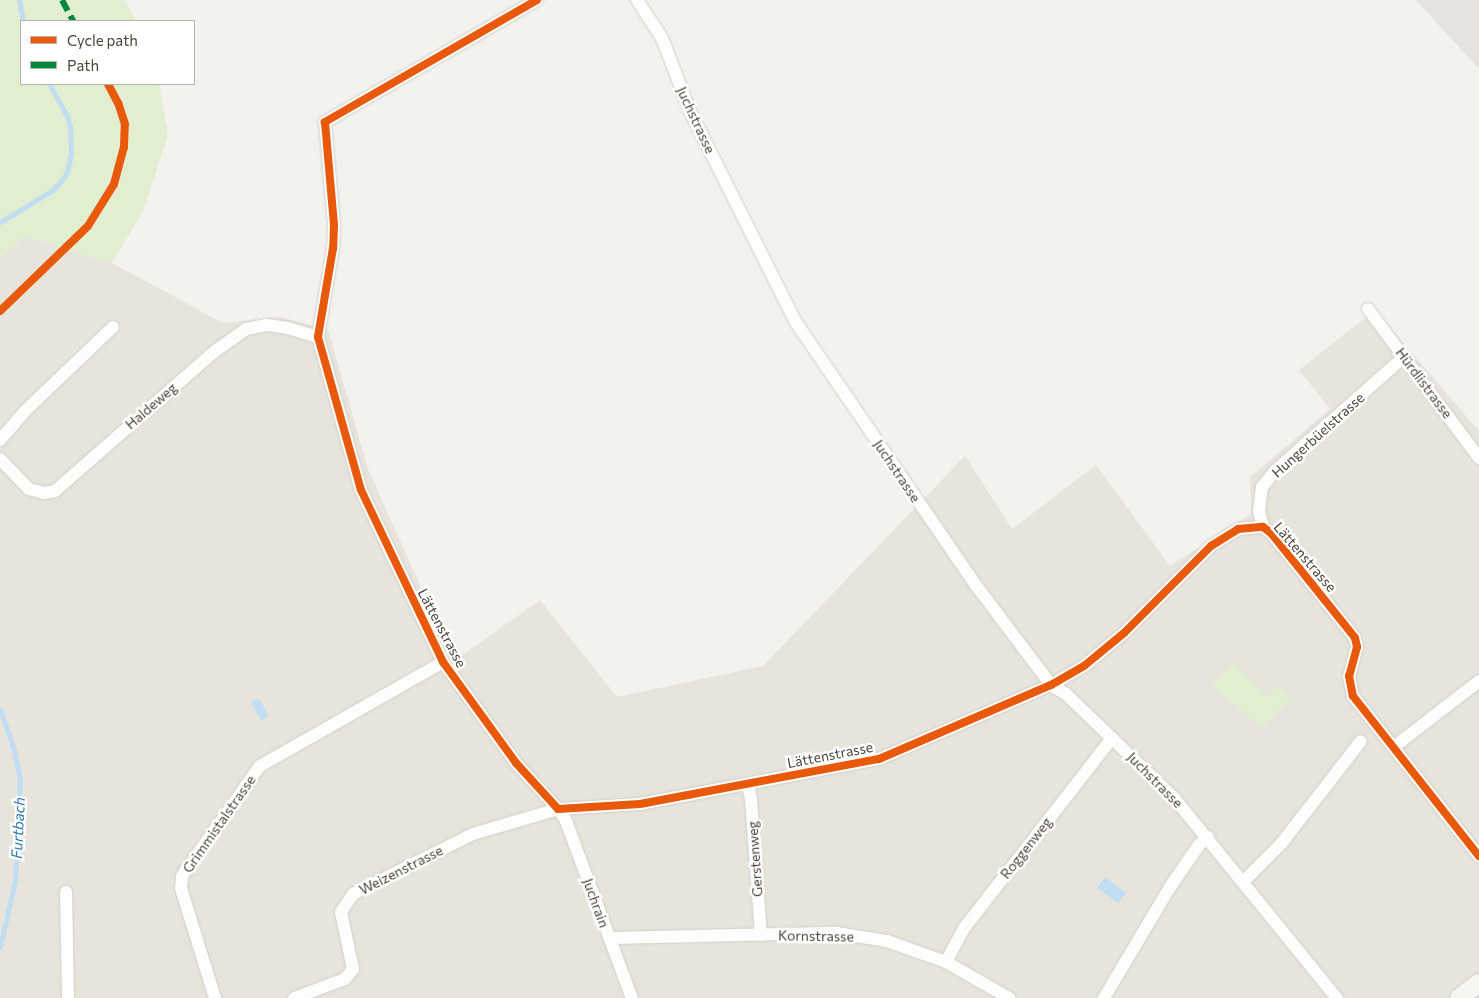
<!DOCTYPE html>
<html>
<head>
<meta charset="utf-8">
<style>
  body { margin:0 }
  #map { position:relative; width:1479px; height:998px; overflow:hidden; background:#f4f2ee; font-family:Commissioner,sans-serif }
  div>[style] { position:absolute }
  .residential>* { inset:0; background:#e7e4dc }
  .industrial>* { inset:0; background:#e6e2de }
  .green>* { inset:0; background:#e1eecf }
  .water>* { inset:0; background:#c0ddf1; transform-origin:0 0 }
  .stream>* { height:5px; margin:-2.5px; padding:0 2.5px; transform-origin:2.5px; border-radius:2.5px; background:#c0ddf1 }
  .roads { filter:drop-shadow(0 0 1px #d2d0cb) drop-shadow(0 0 1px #d2d0cb) }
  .street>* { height:12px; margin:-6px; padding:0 6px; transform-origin:6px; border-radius:6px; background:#fdfdfc }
  .secondary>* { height:18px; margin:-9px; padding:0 9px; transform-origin:9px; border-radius:9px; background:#f7f6f1 }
  .quiet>* { height:6px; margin-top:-3px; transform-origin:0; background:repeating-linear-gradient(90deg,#00873e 0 12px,transparent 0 18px) }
  .cycleway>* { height:8px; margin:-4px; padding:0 4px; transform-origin:4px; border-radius:4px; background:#e8590c }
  span { translate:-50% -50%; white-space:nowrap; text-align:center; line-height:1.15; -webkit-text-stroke:5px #fff; paint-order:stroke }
  .street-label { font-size:14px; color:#4b4439 }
  .water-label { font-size:15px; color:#2e7ab2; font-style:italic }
  .legend { position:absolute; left:20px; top:20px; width:175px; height:65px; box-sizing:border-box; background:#fff; border:1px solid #b7b4b0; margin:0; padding:6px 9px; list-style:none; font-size:15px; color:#4b4439 }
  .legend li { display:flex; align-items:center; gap:10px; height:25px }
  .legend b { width:25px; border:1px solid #b7b4b0 }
</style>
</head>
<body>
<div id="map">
  <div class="residential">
    <div style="clip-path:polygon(25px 236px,112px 263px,223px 323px,280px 317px,328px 329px,368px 469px,454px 661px,540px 600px,617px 697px,763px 666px,965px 456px,1012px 529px,1096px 465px,1170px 566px,1251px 514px,1250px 477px,1330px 409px,1299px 370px,1375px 310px,1479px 431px,1479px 998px,0 998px,0 258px)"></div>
  </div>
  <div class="industrial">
    <div style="clip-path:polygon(1416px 0,1479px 0,1479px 69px)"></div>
  </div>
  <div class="green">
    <div style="clip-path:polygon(0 0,125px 0,136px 21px,21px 21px,21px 84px,159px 84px,168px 135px,143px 211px,112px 263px,25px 236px,0 258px)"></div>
    <div style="clip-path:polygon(1234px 663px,1267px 697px,1278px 685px,1291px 698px,1262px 728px,1212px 686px)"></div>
  </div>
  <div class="water">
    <div style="left:259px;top:698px;width:21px;height:9px;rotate:62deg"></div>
    <div style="left:1105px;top:877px;width:26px;height:13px;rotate:37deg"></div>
  </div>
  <div class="stream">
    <div style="left:19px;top:0;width:21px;rotate:79deg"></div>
    <div style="left:0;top:222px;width:62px;rotate:-31.1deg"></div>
    <div style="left:53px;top:190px;width:18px;rotate:-49deg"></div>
    <div style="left:65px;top:176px;width:9px;rotate:-69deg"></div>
    <div style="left:68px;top:168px;width:14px;rotate:-78deg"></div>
    <div style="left:71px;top:154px;width:27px;rotate:-92deg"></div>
    <div style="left:70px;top:127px;width:11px;rotate:-105deg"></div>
    <div style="left:67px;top:116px;width:37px;rotate:-119deg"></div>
    <div style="left:0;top:709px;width:39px;rotate:71deg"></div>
    <div style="left:13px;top:746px;width:34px;rotate:78deg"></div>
    <div style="left:20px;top:779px;width:102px;rotate:92.8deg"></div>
    <div style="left:15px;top:881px;width:68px;rotate:102.8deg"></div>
  </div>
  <div class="roads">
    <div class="street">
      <div style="left:537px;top:0;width:245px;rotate:150.1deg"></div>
      <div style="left:325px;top:122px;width:103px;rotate:85deg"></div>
      <div style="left:334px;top:225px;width:23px;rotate:92deg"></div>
      <div style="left:333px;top:248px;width:90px;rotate:99.6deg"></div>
      <div style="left:318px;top:337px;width:159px;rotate:74.3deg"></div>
      <div style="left:361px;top:490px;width:191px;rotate:64.5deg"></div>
      <div style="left:443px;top:662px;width:125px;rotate:54.1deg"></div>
      <div style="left:516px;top:763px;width:62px;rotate:47.6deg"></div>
      <div style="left:558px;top:809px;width:82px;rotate:-3.5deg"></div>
      <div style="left:640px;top:804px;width:243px;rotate:-10.7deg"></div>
      <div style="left:879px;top:759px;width:187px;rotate:-23.3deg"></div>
      <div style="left:1051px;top:685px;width:38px;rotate:-30deg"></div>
      <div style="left:1084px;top:666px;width:52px;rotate:-39.5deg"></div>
      <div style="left:1124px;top:633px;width:123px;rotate:-45deg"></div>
      <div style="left:1211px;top:546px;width:32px;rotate:-32deg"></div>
      <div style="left:1238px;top:529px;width:25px;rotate:-5deg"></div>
      <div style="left:1263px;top:527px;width:10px;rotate:37deg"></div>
      <div style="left:1271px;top:533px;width:134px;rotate:51.3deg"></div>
      <div style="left:1355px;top:638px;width:9px;rotate:77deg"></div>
      <div style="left:1357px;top:647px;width:30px;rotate:105deg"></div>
      <div style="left:1349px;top:676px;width:20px;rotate:79deg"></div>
      <div style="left:1353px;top:696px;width:204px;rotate:51.8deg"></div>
      <div style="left:637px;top:0;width:45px;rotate:56.7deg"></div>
      <div style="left:662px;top:38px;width:78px;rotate:69deg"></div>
      <div style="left:690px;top:111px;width:235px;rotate:63.4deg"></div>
      <div style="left:795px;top:321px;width:324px;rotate:55.6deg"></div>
      <div style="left:978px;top:588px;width:121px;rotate:53deg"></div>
      <div style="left:1051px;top:685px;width:17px;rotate:31deg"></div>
      <div style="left:1066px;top:694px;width:151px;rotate:43.9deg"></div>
      <div style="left:1175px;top:799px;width:257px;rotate:50.9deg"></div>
      <div style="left:1368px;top:309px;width:186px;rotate:53.3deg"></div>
      <div style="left:0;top:440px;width:37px;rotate:-49deg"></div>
      <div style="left:24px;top:412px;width:123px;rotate:-43.7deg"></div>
      <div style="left:0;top:459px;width:42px;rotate:46deg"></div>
      <div style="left:29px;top:489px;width:16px;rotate:15deg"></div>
      <div style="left:44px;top:493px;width:11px;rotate:-10deg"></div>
      <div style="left:55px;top:491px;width:213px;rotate:-41.2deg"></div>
      <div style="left:215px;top:351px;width:38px;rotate:-35deg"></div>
      <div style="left:246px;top:329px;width:21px;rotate:-11deg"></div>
      <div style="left:267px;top:325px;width:21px;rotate:8deg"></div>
      <div style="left:288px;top:328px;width:31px;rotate:17deg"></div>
      <div style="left:1263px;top:527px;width:16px;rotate:-104deg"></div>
      <div style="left:1259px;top:511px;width:24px;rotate:-83deg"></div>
      <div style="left:1262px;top:487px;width:21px;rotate:-51deg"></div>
      <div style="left:1275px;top:471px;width:172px;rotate:-41.5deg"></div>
      <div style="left:1395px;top:746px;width:106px;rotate:-37.7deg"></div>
      <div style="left:748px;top:784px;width:15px;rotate:79deg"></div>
      <div style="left:751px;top:799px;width:136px;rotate:85.8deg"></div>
      <div style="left:1243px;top:882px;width:54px;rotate:-45deg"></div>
      <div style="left:1281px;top:844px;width:130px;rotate:-52.2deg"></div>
      <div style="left:66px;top:892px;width:106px;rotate:88.9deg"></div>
      <div style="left:610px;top:938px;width:227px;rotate:-1.3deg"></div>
      <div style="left:837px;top:933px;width:51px;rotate:9.1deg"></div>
      <div style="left:887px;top:941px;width:63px;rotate:19.6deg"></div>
      <div style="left:946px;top:962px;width:73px;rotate:29.7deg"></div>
      <div style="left:946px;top:962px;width:40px;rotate:-62deg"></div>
      <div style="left:965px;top:927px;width:239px;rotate:-52.1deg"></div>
      <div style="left:215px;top:998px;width:115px;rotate:-107.2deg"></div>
      <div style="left:181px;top:888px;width:12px;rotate:-85deg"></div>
      <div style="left:182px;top:876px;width:135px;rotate:-54.7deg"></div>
      <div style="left:260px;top:766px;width:210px;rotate:-29.6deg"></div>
      <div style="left:294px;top:998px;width:54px;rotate:-20.4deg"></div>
      <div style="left:345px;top:979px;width:13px;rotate:-51deg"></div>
      <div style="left:353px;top:969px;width:58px;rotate:-101.9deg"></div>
      <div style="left:341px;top:912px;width:22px;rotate:-56deg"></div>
      <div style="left:353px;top:894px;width:134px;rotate:-26.6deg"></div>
      <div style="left:473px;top:834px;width:89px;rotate:-16.4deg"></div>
      <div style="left:558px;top:809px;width:14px;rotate:56deg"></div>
      <div style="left:566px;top:821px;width:189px;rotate:69.6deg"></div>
      <div style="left:1104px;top:998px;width:129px;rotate:-59.3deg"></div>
      <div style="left:1170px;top:887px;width:51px;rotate:-55.4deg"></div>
      <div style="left:1199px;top:845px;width:12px;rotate:-42deg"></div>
    </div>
    <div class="secondary">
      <div style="left:1459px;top:998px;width:25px;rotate:-37deg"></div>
    </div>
  </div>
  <div class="quiet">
    <div style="left:62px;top:0;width:24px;rotate:62deg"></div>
  </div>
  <div class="cycleway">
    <div style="left:537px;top:0;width:245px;rotate:150.1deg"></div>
    <div style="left:325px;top:122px;width:103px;rotate:85deg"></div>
    <div style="left:334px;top:225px;width:23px;rotate:92deg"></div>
    <div style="left:333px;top:248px;width:90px;rotate:99.6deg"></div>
    <div style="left:318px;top:337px;width:159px;rotate:74.3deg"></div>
    <div style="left:361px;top:490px;width:191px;rotate:64.5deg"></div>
    <div style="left:443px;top:662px;width:125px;rotate:54.1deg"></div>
    <div style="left:516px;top:763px;width:62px;rotate:47.6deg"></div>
    <div style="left:558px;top:809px;width:82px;rotate:-3.5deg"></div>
    <div style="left:640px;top:804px;width:243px;rotate:-10.7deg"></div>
    <div style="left:879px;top:759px;width:187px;rotate:-23.3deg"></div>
    <div style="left:1051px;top:685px;width:38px;rotate:-30deg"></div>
    <div style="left:1084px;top:666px;width:52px;rotate:-39.5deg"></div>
    <div style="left:1124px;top:633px;width:123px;rotate:-45deg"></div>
    <div style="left:1211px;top:546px;width:32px;rotate:-32deg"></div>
    <div style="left:1238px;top:529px;width:25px;rotate:-5deg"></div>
    <div style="left:1263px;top:527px;width:10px;rotate:37deg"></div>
    <div style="left:1271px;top:533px;width:134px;rotate:51.3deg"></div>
    <div style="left:1355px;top:638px;width:9px;rotate:77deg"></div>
    <div style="left:1357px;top:647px;width:30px;rotate:105deg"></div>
    <div style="left:1349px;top:676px;width:20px;rotate:79deg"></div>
    <div style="left:1353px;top:696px;width:204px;rotate:51.8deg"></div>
    <div style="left:0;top:311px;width:122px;rotate:-44deg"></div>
    <div style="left:88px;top:226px;width:49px;rotate:-58.2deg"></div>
    <div style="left:114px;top:184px;width:38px;rotate:-75deg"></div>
    <div style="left:124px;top:147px;width:23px;rotate:-88deg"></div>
    <div style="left:125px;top:124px;width:22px;rotate:-108deg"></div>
    <div style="left:118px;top:103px;width:21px;rotate:-118deg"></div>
  </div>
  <div class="street-label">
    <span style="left:696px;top:120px;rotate:65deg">Juchstrasse</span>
    <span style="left:1424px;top:383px;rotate:53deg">Hürdlistrasse</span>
    <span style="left:151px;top:406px;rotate:-41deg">Haldeweg</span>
    <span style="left:1318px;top:435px;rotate:-42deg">Hungerbüelstrasse</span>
    <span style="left:897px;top:471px;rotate:56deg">Juchstrasse</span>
    <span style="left:1305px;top:557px;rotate:49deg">Lättenstrasse</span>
    <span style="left:442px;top:628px;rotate:62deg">Lättenstrasse</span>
    <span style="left:830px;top:755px;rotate:-11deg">Lättenstrasse</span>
    <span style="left:1155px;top:780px;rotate:45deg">Juchstrasse</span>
    <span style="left:219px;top:824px;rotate:-55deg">Grimmistalstrasse</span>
    <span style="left:1026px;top:848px;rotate:-52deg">Roggenweg</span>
    <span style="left:755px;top:859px;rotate:-94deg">Gerstenweg</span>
    <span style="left:401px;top:870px;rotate:-27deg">Weizenstrasse</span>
    <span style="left:596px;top:903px;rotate:70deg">Juchrain</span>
    <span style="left:816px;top:936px;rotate:1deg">Kornstrasse</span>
  </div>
  <div class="water-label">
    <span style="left:18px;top:828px;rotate:-87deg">Furtbach</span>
  </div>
  <ul class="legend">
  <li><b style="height:6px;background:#e8590c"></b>Cycle path</li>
  <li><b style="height:6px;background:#00873e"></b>Path</li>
  </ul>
</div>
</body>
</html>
